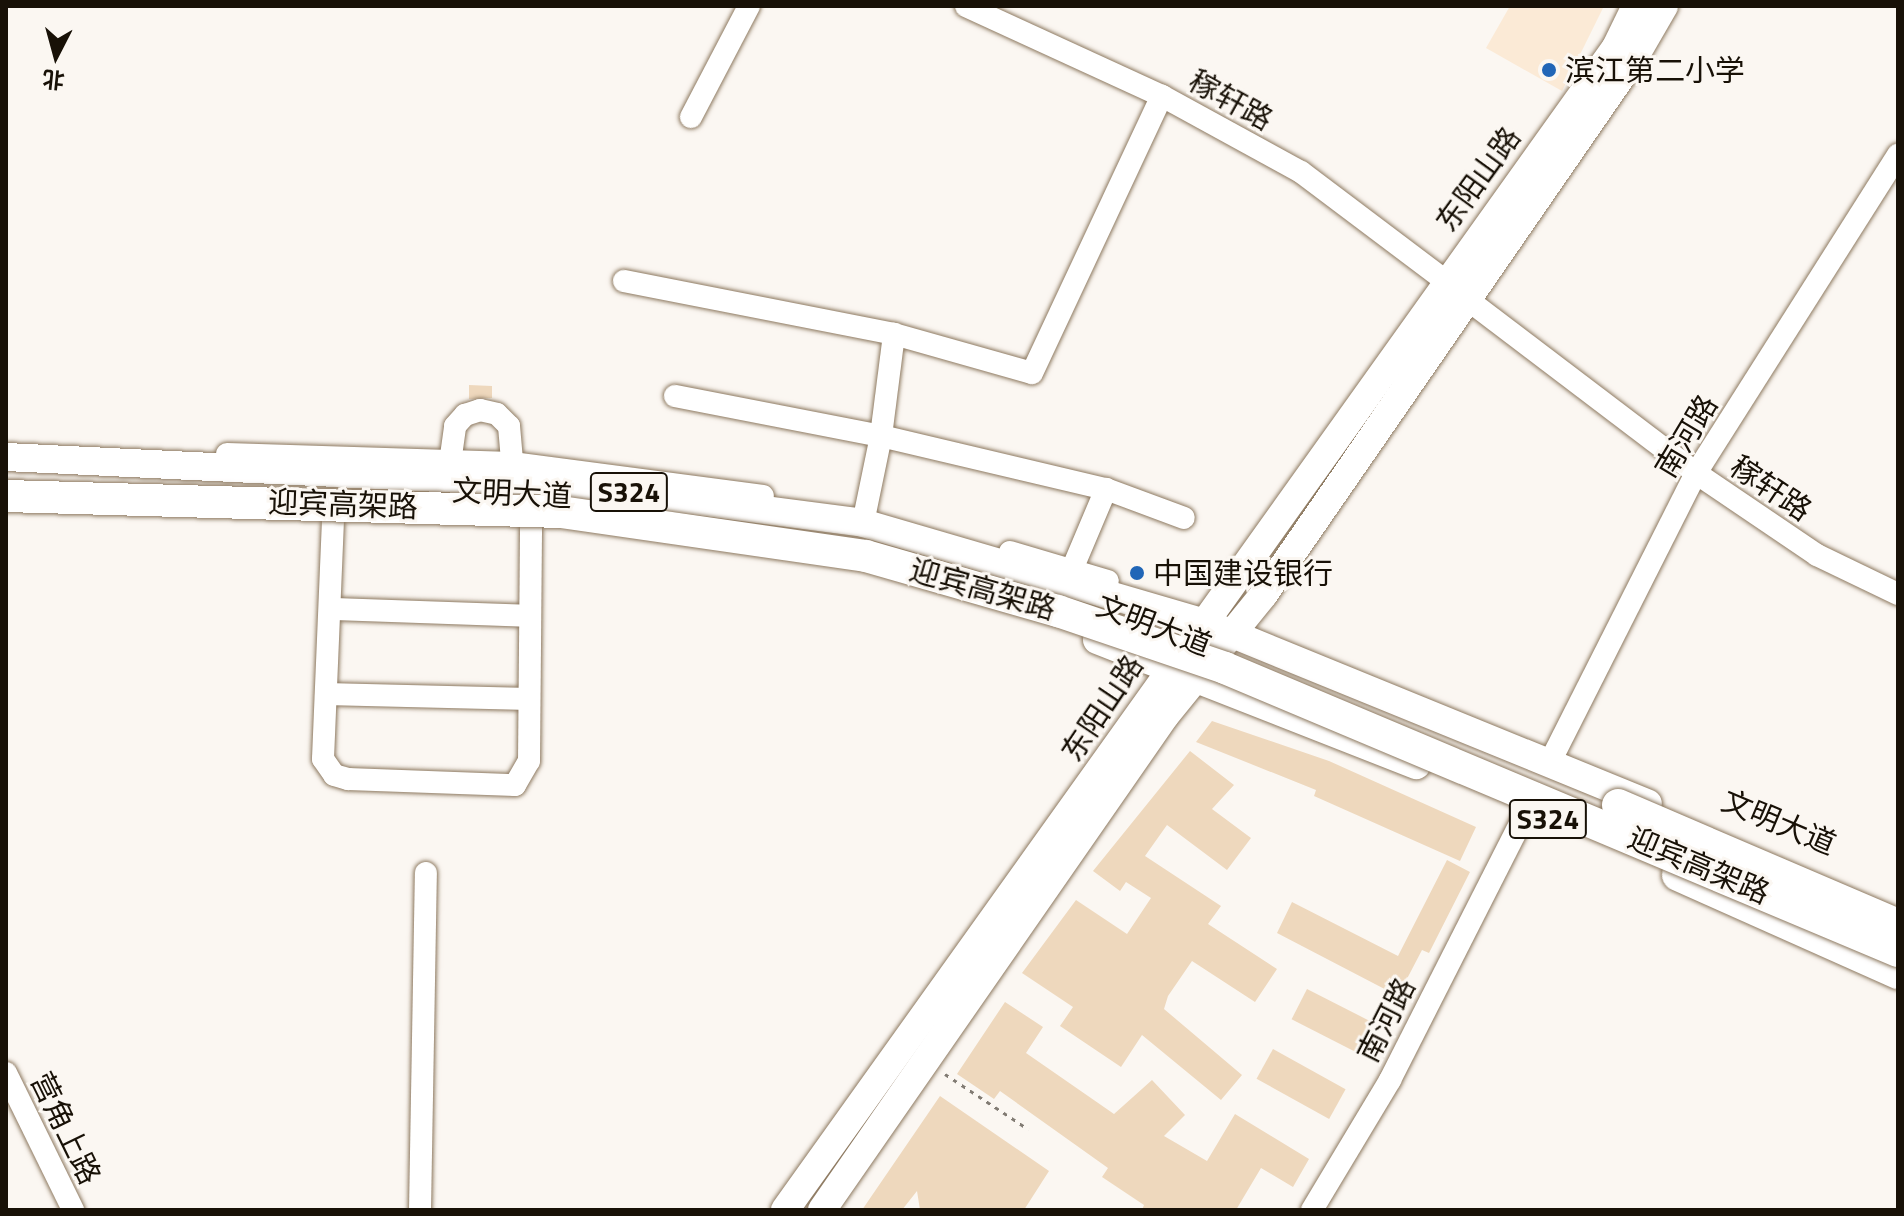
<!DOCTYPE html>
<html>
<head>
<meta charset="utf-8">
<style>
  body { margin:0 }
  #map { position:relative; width:1904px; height:1216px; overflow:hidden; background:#fbf7f2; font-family:"Titillium Web","Noto Sans SC",sans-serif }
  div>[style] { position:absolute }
  .built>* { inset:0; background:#fbead6 }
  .building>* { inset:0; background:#eed8bd; transform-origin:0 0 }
  .path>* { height:3px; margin-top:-1.5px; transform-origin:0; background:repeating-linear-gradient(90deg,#817b73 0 4px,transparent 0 10px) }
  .roads { filter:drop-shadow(0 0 2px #8d7960) drop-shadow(0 0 2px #8d7960) }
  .minor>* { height:22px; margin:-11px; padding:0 11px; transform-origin:11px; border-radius:11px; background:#fff }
  .major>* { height:28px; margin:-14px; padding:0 14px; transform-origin:14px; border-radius:14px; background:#fff }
  .highway>* { height:32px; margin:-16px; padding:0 16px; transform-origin:16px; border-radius:16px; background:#fff }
  .bridges { filter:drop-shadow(0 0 2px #8d7960) drop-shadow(0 0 2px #8d7960) }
  .highway-bridge>* { height:32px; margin:-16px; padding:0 16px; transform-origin:16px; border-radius:16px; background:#fff }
  .dots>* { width:22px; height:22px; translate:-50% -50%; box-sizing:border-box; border:4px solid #fbf7f2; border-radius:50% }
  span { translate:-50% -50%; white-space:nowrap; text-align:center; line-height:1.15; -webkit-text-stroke:6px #fbf7f2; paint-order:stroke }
  .shield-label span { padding:2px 6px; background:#fbf7f2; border:2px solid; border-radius:6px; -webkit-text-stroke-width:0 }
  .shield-label { font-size:28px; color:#181107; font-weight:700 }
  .poi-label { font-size:30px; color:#181107 }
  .left { translate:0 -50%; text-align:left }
  .street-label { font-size:30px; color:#181107 }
  .frame { position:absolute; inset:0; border:8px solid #181107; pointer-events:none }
  .north { position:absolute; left:16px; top:16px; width:80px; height:80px; -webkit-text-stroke:6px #fbf7f2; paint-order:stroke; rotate:186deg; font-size:22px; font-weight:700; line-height:32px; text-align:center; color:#181107 }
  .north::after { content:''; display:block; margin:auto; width:28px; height:36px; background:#181107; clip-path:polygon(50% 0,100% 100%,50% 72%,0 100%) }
</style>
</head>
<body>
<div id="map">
  <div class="built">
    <div style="clip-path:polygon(1510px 6px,1604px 6px,1562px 91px,1486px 48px)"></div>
  </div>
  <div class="building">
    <div style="clip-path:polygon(469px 385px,492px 386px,492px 398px,469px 399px)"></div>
    <div style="clip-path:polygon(1212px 721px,1329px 761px,1476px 827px,1460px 861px,1314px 796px,1316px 790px,1196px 742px)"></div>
    <div style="clip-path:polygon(1190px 751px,1234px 785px,1212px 809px,1251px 838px,1227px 870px,1167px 825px,1145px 856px,1221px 906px,1208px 924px,1277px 969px,1255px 1002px,1192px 961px,1168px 996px,1164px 1009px,1242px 1075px,1221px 1100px,1142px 1035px,1121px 1067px,1060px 1026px,1073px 1007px,1022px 973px,1076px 900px,1127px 934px,1151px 898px,1126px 882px,1120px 891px,1093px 871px)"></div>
    <div style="clip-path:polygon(1447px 860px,1470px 872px,1429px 953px,1422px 950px,1398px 996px,1277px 933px,1292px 902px,1398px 956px)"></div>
    <div style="left:1307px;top:989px;width:83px;height:34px;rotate:27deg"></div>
    <div style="clip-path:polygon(1005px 1002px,1043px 1027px,1026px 1053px,1114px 1114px,1152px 1080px,1185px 1115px,1164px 1136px,1207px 1161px,1235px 1114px,1309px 1159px,1293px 1187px,1261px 1168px,1236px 1210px,1142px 1210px,1144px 1205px,1102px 1177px,1108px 1168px,1000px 1091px,994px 1099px,957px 1074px)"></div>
    <div style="left:1273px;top:1049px;width:83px;height:34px;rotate:29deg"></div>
    <div style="clip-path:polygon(940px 1096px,1049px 1171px,1024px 1210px,920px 1210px,917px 1191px,902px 1210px,862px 1210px)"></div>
  </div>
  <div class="path">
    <div style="left:945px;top:1074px;width:100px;rotate:33.5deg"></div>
  </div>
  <div class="roads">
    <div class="minor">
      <div style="left:966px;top:6px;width:216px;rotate:24.7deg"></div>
      <div style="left:1162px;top:96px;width:158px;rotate:28.7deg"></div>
      <div style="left:1301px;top:172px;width:183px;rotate:37deg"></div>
      <div style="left:691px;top:117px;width:125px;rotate:-62.4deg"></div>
      <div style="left:624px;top:281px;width:275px;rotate:11.1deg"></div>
      <div style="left:894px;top:334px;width:143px;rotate:15.8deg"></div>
      <div style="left:1032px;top:373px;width:306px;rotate:-64.9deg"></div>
      <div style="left:1468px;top:300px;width:286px;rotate:37.2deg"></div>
      <div style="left:1696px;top:473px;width:146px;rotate:34.1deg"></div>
      <div style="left:1817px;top:555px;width:90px;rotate:25.7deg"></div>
      <div style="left:675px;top:396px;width:210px;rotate:11deg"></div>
      <div style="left:881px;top:436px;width:231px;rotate:13.3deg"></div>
      <div style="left:1106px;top:489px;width:83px;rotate:20.4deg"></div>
      <div style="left:227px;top:454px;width:285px;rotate:1.8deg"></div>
      <div style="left:512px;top:463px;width:253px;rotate:7.5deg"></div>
      <div style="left:450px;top:463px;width:37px;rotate:-82deg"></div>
      <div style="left:455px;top:426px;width:15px;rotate:-48deg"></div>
      <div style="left:465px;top:415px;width:16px;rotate:-18deg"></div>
      <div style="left:480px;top:410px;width:17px;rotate:13deg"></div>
      <div style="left:497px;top:414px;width:17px;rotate:45deg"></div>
      <div style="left:509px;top:426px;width:37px;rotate:85deg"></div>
      <div style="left:333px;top:520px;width:239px;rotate:92.4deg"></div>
      <div style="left:323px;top:759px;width:19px;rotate:55deg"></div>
      <div style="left:334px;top:775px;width:15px;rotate:16deg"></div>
      <div style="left:348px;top:779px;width:167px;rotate:2.1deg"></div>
      <div style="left:515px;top:785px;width:28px;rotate:-60deg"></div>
      <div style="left:529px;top:761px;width:235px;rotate:-89.5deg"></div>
      <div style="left:863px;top:523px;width:89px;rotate:-78.3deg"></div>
      <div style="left:881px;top:436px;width:103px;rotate:-82.7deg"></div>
      <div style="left:1010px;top:552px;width:102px;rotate:16.5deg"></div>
      <div style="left:1068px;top:579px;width:98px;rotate:-67.1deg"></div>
      <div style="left:331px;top:609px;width:199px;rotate:2deg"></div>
      <div style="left:326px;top:694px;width:203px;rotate:1.4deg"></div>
      <div style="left:1550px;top:762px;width:324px;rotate:-63.2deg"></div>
      <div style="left:1696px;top:473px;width:377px;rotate:-57.6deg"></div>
      <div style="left:6px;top:1073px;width:153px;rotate:63.9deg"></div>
      <div style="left:420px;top:1210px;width:337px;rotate:-89deg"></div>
      <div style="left:1312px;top:1210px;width:152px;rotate:-59deg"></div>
      <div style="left:1390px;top:1080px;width:303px;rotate:-63.1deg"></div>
    </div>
    <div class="major">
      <div style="left:6px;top:457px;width:559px;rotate:2.77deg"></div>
      <div style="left:564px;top:484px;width:302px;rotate:7.4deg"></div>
      <div style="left:863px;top:523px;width:359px;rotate:16.3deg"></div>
      <div style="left:1208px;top:624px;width:475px;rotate:22.2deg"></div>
      <div style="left:1097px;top:640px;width:343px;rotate:21.4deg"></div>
      <div style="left:785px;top:1210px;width:1429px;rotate:-54.45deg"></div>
      <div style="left:1616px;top:47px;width:46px;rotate:-64deg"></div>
      <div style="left:822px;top:1210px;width:601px;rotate:-55.23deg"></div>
      <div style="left:1165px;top:716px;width:157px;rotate:-50.9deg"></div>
      <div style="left:1264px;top:594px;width:651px;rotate:-55.38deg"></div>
      <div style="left:1634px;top:58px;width:60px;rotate:-60deg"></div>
    </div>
    <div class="highway">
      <div style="left:1678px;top:875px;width:241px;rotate:24deg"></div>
    </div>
  </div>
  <div class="bridges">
    <div class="highway-bridge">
      <div style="left:6px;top:496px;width:555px;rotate:1.65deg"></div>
      <div style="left:561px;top:512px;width:308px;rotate:8.2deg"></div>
      <div style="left:866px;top:556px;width:200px;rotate:16deg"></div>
      <div style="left:1058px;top:611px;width:176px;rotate:18.8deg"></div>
      <div style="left:1225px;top:668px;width:730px;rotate:22.81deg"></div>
      <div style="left:1618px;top:805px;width:305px;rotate:23.2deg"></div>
    </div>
  </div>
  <div class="dots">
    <div style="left:1549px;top:70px;background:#2166b7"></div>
    <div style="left:1137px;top:573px;background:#2166b7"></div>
  </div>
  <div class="shield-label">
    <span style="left:629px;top:492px">S324</span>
    <span style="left:1548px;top:819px">S324</span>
  </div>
  <div class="poi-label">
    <span class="left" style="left:1565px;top:70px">滨江第二小学</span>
    <span class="left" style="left:1153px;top:573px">中国建设银行</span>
  </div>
  <div class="street-label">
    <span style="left:1231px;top:100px;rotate:29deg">稼轩路</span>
    <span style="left:1478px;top:179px;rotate:-54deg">东阳山路</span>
    <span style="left:1686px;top:436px;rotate:-59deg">南河路</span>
    <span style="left:1771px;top:488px;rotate:34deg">稼轩路</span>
    <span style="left:512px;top:493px;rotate:3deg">文明大道</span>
    <span style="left:343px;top:504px;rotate:2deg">迎宾高架路</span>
    <span style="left:983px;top:589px;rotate:16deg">迎宾高架路</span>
    <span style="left:1154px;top:625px;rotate:21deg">文明大道</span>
    <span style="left:1102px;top:708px;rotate:-56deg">东阳山路</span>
    <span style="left:1779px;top:822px;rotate:23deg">文明大道</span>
    <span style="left:1699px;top:865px;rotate:23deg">迎宾高架路</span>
    <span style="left:1386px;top:1020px;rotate:-63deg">南河路</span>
    <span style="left:66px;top:1128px;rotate:64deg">营角上路</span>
  </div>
  <div class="frame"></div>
  <div class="north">北</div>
</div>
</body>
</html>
